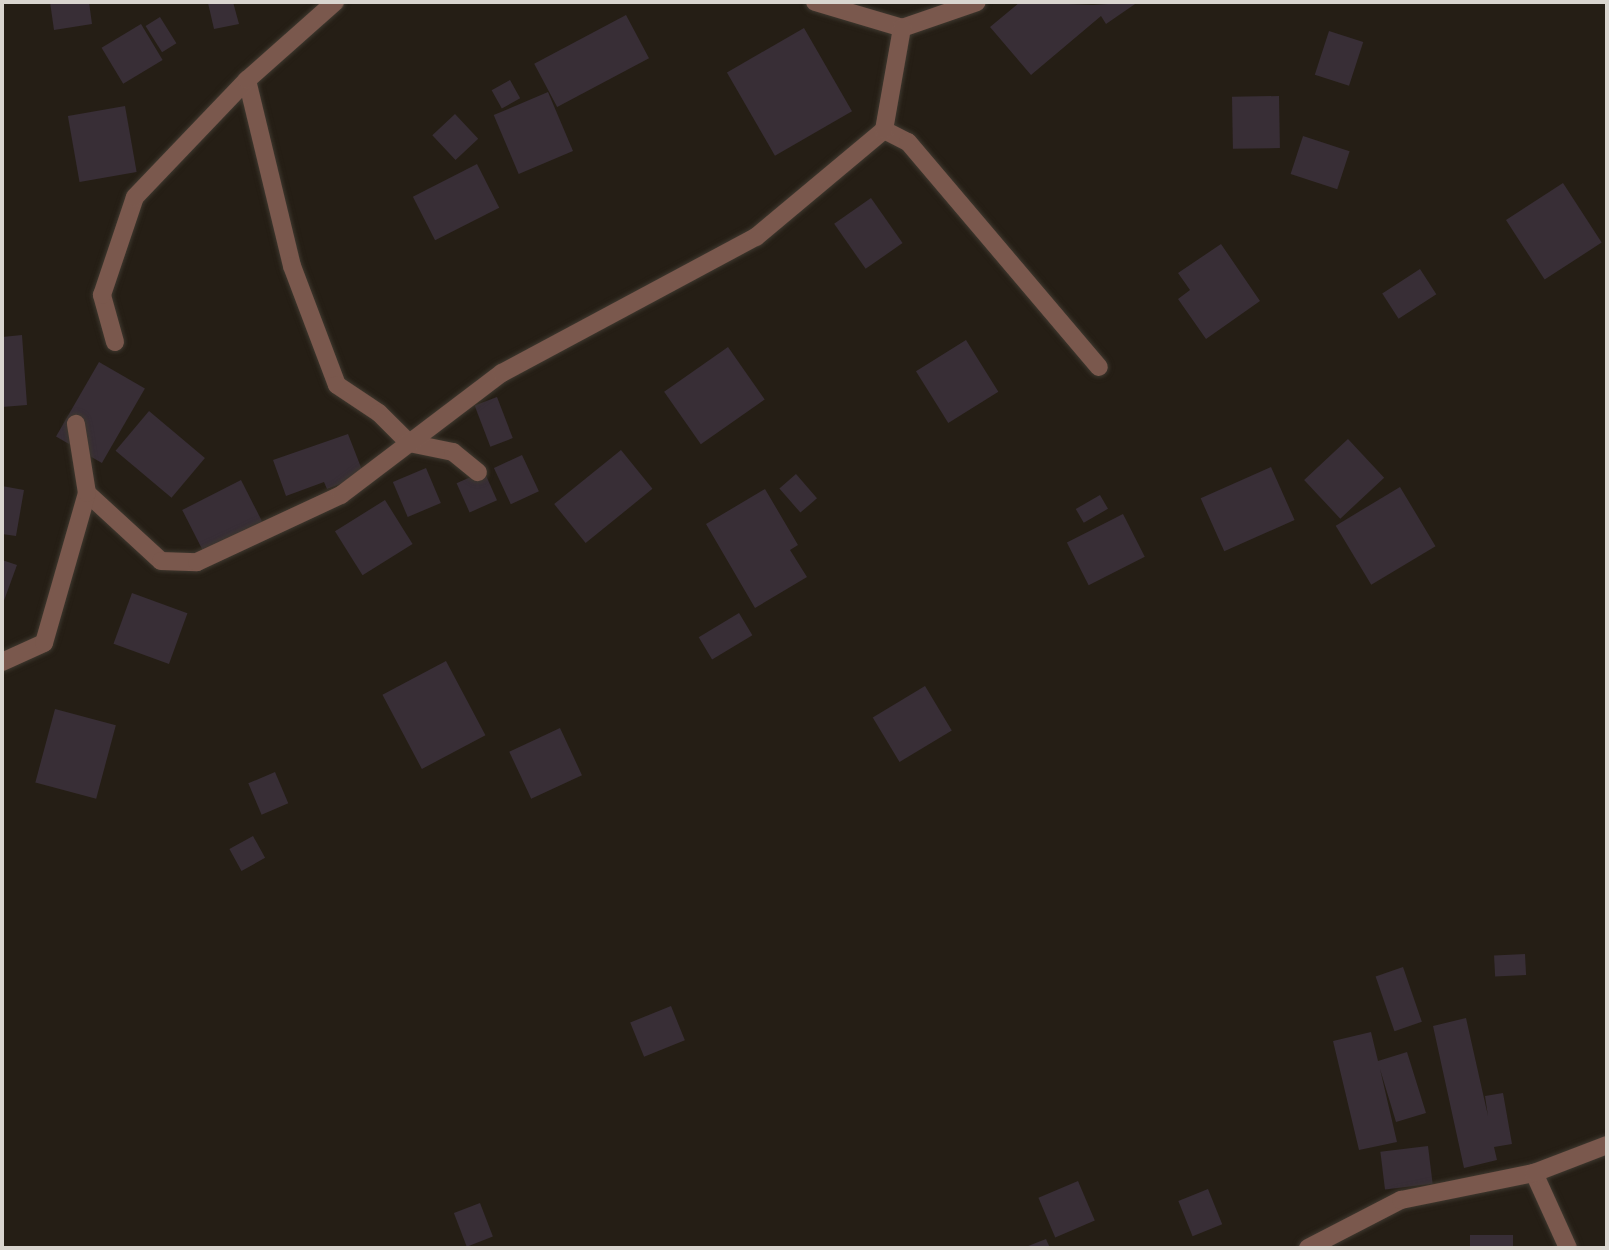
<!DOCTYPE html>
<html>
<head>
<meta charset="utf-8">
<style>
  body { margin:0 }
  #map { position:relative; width:1609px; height:1250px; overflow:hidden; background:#251e15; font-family:"Golos Text",sans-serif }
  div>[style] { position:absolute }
  .building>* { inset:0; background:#382e36; transform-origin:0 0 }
  .roads { filter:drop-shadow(0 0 2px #3e382f) drop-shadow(0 0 2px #3e382f) }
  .minor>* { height:18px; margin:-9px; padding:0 9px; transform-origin:9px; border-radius:9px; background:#7a584d }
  span { translate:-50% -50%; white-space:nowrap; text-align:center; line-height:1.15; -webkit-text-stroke:5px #251e15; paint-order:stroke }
  .frame { position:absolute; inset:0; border:4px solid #d9d5cf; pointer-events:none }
</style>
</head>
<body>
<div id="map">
  <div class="building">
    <div style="clip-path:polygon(50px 2px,89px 2px,92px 24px,54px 30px)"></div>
    <div style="clip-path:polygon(233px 2px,239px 24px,214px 29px,208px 3px)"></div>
    <div style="clip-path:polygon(1020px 2px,1093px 5px,1138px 2px,1106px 24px,1101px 16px,1031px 75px,990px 27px)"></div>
    <div style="left:626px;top:15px;width:49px;height:104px;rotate:62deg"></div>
    <div style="left:160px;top:17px;width:31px;height:17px;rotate:58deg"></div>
    <div style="left:141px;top:24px;width:42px;height:46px;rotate:59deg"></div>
    <div style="left:804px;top:28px;width:96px;height:89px;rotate:60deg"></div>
    <div style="left:1329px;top:31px;width:36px;height:46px;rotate:18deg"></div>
    <div style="left:510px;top:80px;width:21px;height:21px;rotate:61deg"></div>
    <div style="left:548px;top:92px;width:64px;height:59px;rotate:67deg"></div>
    <div style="left:1279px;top:96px;width:52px;height:47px;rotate:89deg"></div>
    <div style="left:125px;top:106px;width:67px;height:58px;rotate:80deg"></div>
    <div style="left:455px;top:114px;width:34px;height:31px;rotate:47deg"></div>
    <div style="left:1303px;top:136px;width:49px;height:40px;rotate:18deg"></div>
    <div style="left:477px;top:164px;width:49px;height:72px;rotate:63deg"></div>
    <div style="left:1563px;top:183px;width:71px;height:68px;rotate:57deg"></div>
    <div style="left:871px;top:198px;width:55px;height:45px;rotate:55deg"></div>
    <div style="clip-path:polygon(1221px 244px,1260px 301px,1206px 339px,1178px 299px,1190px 290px,1178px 273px)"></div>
    <div style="left:1420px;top:269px;width:30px;height:45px;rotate:57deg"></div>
    <div style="clip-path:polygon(22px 335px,27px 405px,2px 407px,2px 337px)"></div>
    <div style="left:966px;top:340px;width:61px;height:59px;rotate:58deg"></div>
    <div style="left:728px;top:347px;width:64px;height:78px;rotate:55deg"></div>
    <div style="left:99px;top:362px;width:53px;height:86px;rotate:30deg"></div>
    <div style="left:497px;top:397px;width:44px;height:24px;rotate:69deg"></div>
    <div style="left:149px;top:411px;width:73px;height:52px;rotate:40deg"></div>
    <div style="clip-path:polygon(348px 434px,364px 475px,327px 489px,324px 482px,286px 496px,273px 460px)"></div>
    <div style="left:1348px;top:439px;width:53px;height:60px;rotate:47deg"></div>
    <div style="left:621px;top:450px;width:50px;height:86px;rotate:51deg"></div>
    <div style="left:522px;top:455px;width:40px;height:31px;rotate:65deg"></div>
    <div style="left:1271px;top:467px;width:58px;height:77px;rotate:66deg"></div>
    <div style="left:426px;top:468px;width:38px;height:36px;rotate:67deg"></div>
    <div style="left:484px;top:471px;width:32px;height:30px;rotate:66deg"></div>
    <div style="left:796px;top:474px;width:32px;height:22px;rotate:49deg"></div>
    <div style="left:241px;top:480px;width:48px;height:66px;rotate:63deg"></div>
    <div style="clip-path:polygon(2px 486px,24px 490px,16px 536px,2px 534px)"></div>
    <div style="left:1400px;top:487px;width:69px;height:75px;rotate:59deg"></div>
    <div style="clip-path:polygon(765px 489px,798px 545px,790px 550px,807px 577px,755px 608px,706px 524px)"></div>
    <div style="left:1100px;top:495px;width:16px;height:28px;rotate:60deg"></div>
    <div style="left:385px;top:500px;width:52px;height:59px;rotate:58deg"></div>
    <div style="left:1123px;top:514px;width:48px;height:63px;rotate:63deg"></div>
    <div style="clip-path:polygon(2px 560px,17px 565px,2px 606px)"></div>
    <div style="left:132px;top:593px;width:59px;height:54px;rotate:20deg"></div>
    <div style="left:739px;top:613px;width:26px;height:47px;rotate:59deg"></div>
    <div style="left:446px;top:661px;width:84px;height:72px;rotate:62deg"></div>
    <div style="left:925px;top:686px;width:52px;height:61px;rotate:59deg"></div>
    <div style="left:55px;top:709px;width:63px;height:76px;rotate:15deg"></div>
    <div style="left:560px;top:728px;width:52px;height:56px;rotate:65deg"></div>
    <div style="left:275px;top:772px;width:34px;height:29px;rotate:67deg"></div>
    <div style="left:253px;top:836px;width:25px;height:27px;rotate:61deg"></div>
    <div style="left:1525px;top:954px;width:21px;height:31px;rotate:87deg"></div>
    <div style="left:1403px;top:967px;width:58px;height:29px;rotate:71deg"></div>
    <div style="left:671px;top:1006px;width:37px;height:44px;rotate:68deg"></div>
    <div style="clip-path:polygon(1466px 1018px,1488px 1116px,1485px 1096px,1503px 1093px,1512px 1144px,1494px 1147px,1497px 1160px,1464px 1168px,1433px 1026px)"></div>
    <div style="clip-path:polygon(1371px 1032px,1378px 1061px,1407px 1052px,1426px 1113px,1396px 1122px,1380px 1069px,1397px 1142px,1359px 1150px,1333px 1041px)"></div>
    <div style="left:1428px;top:1146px;width:38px;height:48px;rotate:83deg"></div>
    <div style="left:1078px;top:1181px;width:43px;height:43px;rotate:67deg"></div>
    <div style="left:1208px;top:1189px;width:38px;height:32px;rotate:68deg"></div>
    <div style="left:480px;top:1203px;width:36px;height:28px;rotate:69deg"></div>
    <div style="left:1470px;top:1235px;width:43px;height:13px"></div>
    <div style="clip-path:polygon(1046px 1239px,1050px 1248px,1023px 1248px)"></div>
  </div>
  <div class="roads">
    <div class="minor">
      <div style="left:815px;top:2px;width:91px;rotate:16.6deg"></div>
      <div style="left:902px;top:28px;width:79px;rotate:-19.1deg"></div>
      <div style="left:247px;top:80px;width:191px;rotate:76.4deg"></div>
      <div style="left:292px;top:266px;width:127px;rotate:69.3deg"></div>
      <div style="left:337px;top:385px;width:50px;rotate:33.7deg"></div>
      <div style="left:379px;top:413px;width:42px;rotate:45deg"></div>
      <div style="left:409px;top:443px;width:45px;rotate:11.6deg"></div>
      <div style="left:453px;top:452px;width:32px;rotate:39deg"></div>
      <div style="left:884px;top:130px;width:27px;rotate:27deg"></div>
      <div style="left:908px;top:142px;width:295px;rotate:49.7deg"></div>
      <div style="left:115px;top:342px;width:49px;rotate:-105.5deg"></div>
      <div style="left:102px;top:295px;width:103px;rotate:-71.4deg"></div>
      <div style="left:135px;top:197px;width:162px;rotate:-46.3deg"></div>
      <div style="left:247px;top:80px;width:118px;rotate:-41.6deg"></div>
      <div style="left:87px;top:493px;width:100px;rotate:42.6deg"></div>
      <div style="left:161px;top:561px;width:36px;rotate:2deg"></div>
      <div style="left:197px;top:562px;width:159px;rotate:-25deg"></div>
      <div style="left:341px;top:495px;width:202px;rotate:-37.2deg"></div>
      <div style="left:502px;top:373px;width:288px;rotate:-28.2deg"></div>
      <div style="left:756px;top:237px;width:167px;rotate:-39.9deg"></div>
      <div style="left:884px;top:130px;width:104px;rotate:-80deg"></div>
      <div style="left:2px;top:662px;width:46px;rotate:-24.3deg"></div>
      <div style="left:44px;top:643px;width:156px;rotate:-74deg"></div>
      <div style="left:87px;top:493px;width:70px;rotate:-99.1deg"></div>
      <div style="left:1534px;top:1173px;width:82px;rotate:65.6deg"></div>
      <div style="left:1308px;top:1248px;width:105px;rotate:-27.3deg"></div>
      <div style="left:1401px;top:1200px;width:136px;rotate:-11.5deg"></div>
      <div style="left:1534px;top:1173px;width:78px;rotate:-21deg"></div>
    </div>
  </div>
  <div class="frame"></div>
</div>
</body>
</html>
